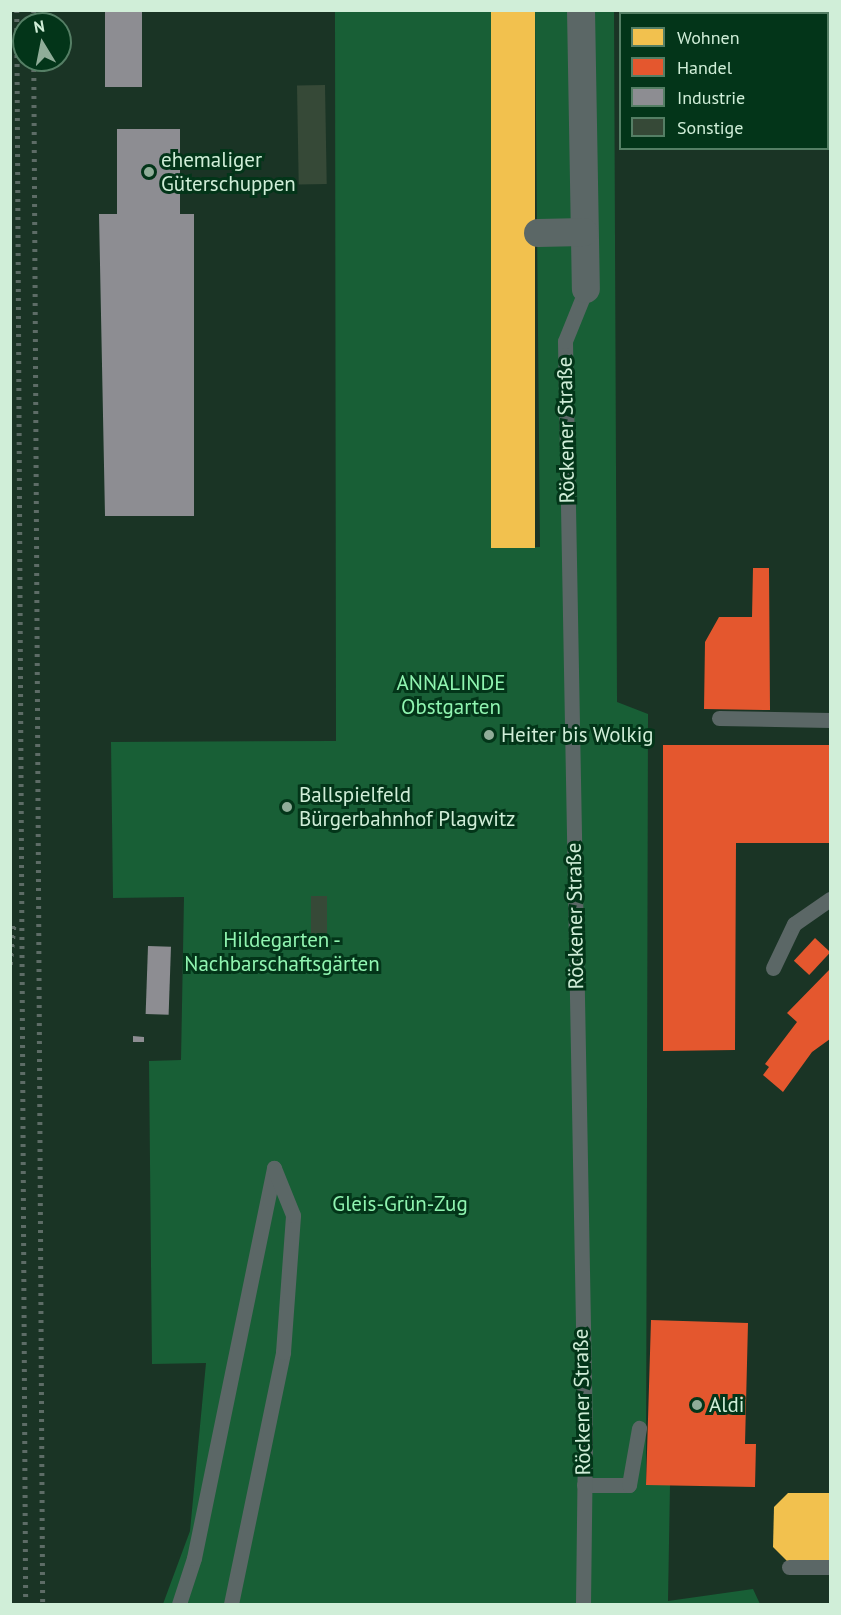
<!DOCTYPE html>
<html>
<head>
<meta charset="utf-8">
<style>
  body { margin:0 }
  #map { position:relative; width:841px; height:1615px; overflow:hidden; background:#1a3425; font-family:"PT Sans",sans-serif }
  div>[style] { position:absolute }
  .green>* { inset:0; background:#185f36 }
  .homes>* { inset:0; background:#f2c14e; transform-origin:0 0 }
  .shops>* { inset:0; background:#e4572e; transform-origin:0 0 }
  .industry>* { inset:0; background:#8d8d92; transform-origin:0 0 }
  .building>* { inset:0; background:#364937; transform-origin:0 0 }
  .lane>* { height:15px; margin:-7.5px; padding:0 7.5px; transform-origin:7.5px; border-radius:7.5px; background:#5b6766 }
  .street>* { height:28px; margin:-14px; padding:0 14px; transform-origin:14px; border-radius:14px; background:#5b6766 }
  .rail>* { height:4.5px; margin-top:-2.25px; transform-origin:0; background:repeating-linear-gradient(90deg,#5d6c66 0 3px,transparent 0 9px) }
  .dots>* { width:16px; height:16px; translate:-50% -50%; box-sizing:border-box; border:3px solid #033519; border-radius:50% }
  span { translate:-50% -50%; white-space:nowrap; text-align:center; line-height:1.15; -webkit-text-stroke:6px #033519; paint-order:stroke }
  .poi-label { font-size:21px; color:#d0eed8 }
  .left { translate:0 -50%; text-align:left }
  .street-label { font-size:21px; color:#d0eed8 }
  .park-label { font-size:21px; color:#90f5b1 }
  .frame { position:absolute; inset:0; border:12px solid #d0eed8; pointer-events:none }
  .legend { position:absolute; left:619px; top:12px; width:210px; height:138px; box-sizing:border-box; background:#033519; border:2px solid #557f65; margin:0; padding:8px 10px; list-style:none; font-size:18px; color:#d0eed8 }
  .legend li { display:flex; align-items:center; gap:12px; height:30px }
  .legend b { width:30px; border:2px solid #557f65 }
  .north { position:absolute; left:12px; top:12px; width:60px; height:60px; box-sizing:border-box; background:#033519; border:2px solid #557f65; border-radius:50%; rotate:350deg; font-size:16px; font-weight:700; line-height:24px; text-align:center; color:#d0eed8 }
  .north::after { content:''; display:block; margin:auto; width:21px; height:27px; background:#90ad99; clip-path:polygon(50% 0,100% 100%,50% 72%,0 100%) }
</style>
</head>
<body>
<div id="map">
  <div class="green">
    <div style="clip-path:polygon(335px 11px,491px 11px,500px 548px,540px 547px,535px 11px,614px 11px,617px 702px,648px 714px,646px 1484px,670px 1485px,668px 1601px,753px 1589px,760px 1604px,163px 1604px,190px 1531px,206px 1363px,152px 1364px,149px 1061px,181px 1060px,184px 897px,113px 898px,111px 742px,336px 741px)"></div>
  </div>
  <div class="homes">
    <div style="left:491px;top:10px;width:44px;height:538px"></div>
    <div style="clip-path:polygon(788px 1493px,830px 1493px,830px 1561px,787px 1561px,773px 1547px,774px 1507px)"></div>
  </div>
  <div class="shops">
    <div style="clip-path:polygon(753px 568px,769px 568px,770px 710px,704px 709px,705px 642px,719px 617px,752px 617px)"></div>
    <div style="clip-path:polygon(663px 745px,830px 745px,830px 843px,736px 843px,735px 1050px,663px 1051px)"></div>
    <div style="left:815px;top:938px;width:21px;height:31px;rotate:43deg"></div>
    <div style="clip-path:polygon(830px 969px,830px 1039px,812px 1052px,783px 1092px,763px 1075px,769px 1067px,765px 1064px,797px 1022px,787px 1013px)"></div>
    <div style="clip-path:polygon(651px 1320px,748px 1323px,745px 1444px,756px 1444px,755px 1487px,646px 1485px)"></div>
  </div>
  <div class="industry">
    <div style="left:105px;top:10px;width:37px;height:77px"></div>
    <div style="clip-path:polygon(117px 129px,180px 129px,180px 214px,194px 214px,194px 516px,105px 516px,99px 214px,117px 214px)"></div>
    <div style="left:148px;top:946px;width:23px;height:68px;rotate:2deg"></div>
    <div style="clip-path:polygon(133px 1036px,144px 1037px,144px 1042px,133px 1042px)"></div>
  </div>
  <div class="building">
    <div style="left:325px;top:85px;width:99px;height:28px;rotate:89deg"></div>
    <div style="left:311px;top:896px;width:16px;height:51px"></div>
  </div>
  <div class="lane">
    <div style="left:719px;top:718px;width:111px;rotate:1deg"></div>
    <div style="left:773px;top:968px;width:49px;rotate:-64.5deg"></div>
    <div style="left:794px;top:924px;width:44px;rotate:-34.8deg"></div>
    <div style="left:584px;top:1485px;width:45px"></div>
    <div style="left:629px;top:1485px;width:58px;rotate:-80deg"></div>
    <div style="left:789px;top:1567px;width:41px"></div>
    <div style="left:179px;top:1604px;width:48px;rotate:-71.9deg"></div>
    <div style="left:194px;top:1558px;width:398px;rotate:-78.4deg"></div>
    <div style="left:231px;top:1604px;width:257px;rotate:-78.3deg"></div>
    <div style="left:283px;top:1352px;width:137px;rotate:-85.8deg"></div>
    <div style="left:293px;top:1215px;width:51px;rotate:-112deg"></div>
    <div style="left:583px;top:1604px;width:170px;rotate:-89.3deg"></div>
    <div style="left:585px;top:1434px;width:1093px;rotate:-91.05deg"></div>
    <div style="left:565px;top:341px;width:56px;rotate:-68deg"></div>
  </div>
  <div class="street">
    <div style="left:581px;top:10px;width:279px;rotate:89deg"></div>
    <div style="left:538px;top:233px;width:46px;rotate:-1.2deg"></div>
  </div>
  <div class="rail">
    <div style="left:17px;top:10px;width:1594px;rotate:89.68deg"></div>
    <div style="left:34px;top:10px;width:14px;rotate:90deg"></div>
    <div style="left:34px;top:60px;width:1544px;rotate:89.67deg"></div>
    <div style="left:10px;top:965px;width:44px;rotate:-84.8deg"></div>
  </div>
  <div class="dots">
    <div style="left:149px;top:172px;background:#90ad99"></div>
    <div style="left:489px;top:735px;background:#90ad99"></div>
    <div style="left:287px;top:807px;background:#90ad99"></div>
    <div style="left:697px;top:1405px;background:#90ad99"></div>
  </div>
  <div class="poi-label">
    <span class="left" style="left:161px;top:172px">ehemaliger<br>Güterschuppen</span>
    <span class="left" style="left:501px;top:735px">Heiter bis Wolkig</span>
    <span class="left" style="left:299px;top:807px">Ballspielfeld<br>Bürgerbahnhof Plagwitz</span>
    <span class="left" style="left:709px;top:1405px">Aldi</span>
  </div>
  <div class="street-label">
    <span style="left:566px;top:430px;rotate:-91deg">Röckener Straße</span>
    <span style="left:575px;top:916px;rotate:-91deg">Röckener Straße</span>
    <span style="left:582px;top:1402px;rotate:-91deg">Röckener Straße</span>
  </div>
  <div class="park-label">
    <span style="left:451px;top:695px">ANNALINDE<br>Obstgarten</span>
    <span style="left:282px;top:952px">Hildegarten -<br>Nachbarschaftsgärten</span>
    <span style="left:400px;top:1204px">Gleis-Grün-Zug</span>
  </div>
  <div class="frame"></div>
  <ul class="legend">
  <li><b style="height:16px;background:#f2c14e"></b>Wohnen</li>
  <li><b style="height:16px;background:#e4572e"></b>Handel</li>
  <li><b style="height:16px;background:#8d8d92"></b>Industrie</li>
  <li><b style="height:16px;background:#364937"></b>Sonstige</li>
  </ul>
  <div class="north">N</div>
</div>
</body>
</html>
